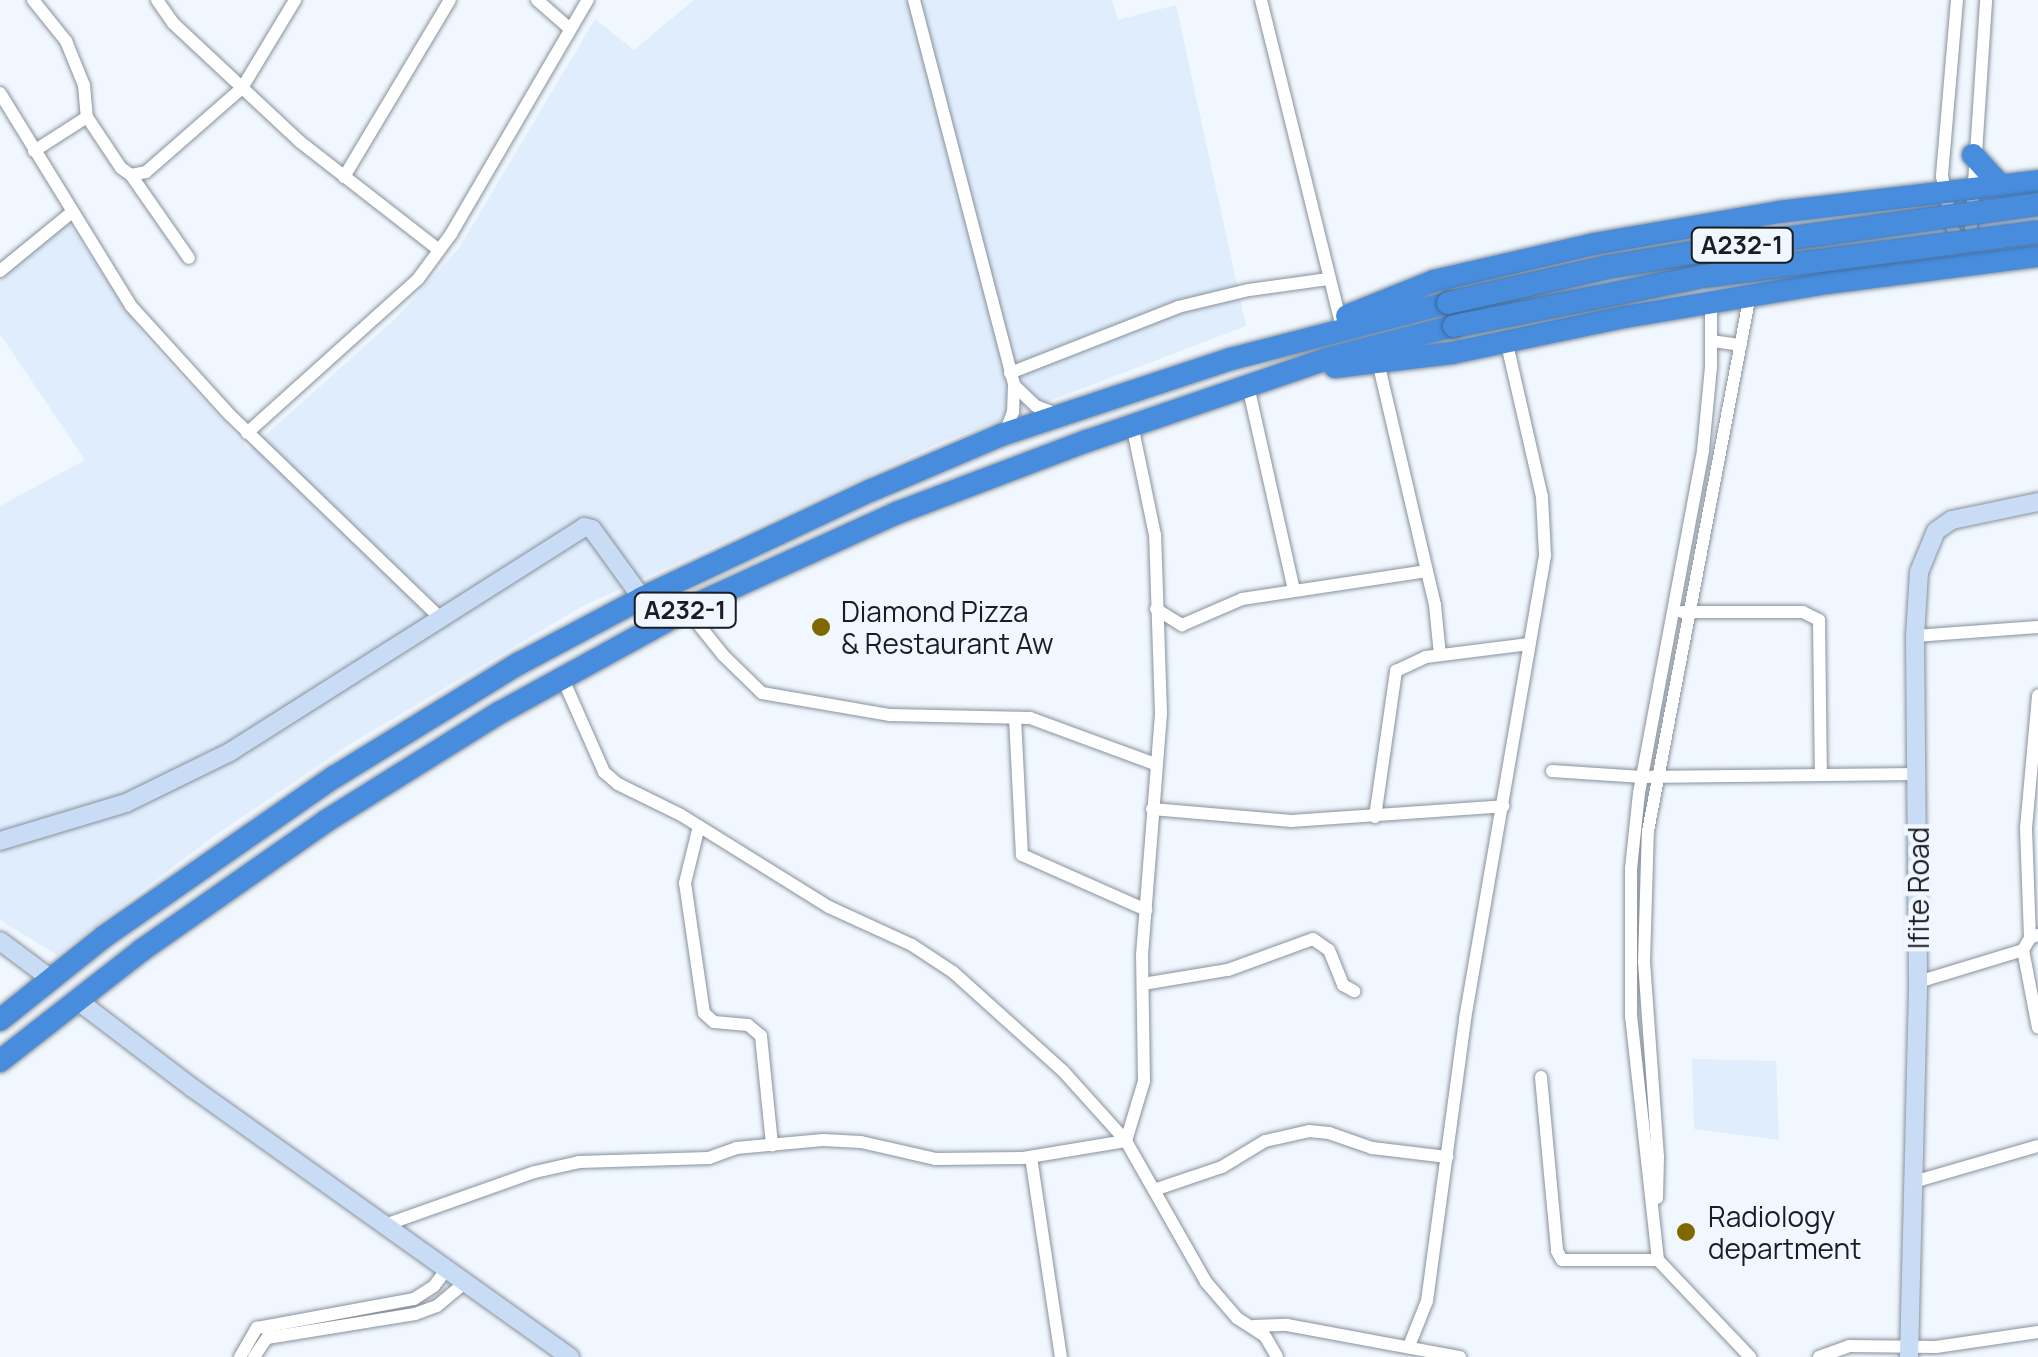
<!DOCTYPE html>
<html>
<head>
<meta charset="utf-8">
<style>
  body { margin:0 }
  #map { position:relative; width:2038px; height:1357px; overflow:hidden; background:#f0f7ff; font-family:Manrope,sans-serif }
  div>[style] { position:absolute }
  .built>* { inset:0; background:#dfedfd }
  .roads { filter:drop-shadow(0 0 2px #89919a) drop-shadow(0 0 2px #89919a) }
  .street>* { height:12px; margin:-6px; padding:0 6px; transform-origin:6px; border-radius:6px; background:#fff }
  .secondary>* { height:18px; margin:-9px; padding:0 9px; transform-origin:9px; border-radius:9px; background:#c8ddf5 }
  .highway>* { height:22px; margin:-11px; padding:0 11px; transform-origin:11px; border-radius:11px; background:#488ddd }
  .bridges { filter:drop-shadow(0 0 2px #38669b) drop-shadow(0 0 2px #38669b) }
  .highway-bridge>* { height:22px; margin:-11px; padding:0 11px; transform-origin:11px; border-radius:11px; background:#488ddd }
  .dots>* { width:28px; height:28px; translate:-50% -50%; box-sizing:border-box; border:5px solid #f0f7ff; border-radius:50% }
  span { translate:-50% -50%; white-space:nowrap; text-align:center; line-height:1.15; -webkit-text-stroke:9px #f0f7ff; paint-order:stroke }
  .shield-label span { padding:2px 8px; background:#f0f7ff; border:2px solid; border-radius:8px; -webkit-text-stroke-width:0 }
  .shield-label { font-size:25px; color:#1a1d21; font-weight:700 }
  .poi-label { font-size:28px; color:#1a1d21 }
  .left { translate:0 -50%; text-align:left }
  .street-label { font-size:28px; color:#1a1d21 }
</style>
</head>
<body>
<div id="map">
  <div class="built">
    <div style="clip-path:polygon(694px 0,1112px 0,1118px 20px,1176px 5px,1246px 326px,939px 443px,581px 607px,347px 746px,211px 838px,57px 955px,0 920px,0 506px,85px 460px,0 334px,0 261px,61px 212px,144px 336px,249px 450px,397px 317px,459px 248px,595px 19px,634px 50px)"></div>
    <div style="clip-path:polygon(1692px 1059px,1776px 1061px,1779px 1140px,1694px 1129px)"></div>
  </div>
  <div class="roads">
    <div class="street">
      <div style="left:33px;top:0;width:53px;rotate:51.2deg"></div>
      <div style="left:66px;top:41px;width:48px;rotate:67.8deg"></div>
      <div style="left:84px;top:85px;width:32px;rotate:85deg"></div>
      <div style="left:87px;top:117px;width:61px;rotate:56.3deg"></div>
      <div style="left:121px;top:168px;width:12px;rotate:35deg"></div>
      <div style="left:131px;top:175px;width:15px;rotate:-11deg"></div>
      <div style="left:146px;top:172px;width:128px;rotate:-41.2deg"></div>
      <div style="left:242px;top:88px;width:103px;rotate:-58.9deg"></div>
      <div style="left:157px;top:0;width:28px;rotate:55deg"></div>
      <div style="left:173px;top:23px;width:173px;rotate:43.1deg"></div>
      <div style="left:299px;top:141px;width:177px;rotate:37.9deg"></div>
      <div style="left:537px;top:0;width:43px;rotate:41.2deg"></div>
      <div style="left:914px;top:0;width:398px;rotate:75.4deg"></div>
      <div style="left:1014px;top:385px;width:27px;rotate:92deg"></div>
      <div style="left:1013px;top:412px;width:22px;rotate:111deg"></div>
      <div style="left:1261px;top:0;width:329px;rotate:76.1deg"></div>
      <div style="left:1957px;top:0;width:177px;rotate:94.9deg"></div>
      <div style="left:1942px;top:176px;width:52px;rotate:78.9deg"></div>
      <div style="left:1952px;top:227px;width:20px;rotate:63deg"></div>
      <div style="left:0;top:93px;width:250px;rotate:58.4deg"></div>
      <div style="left:131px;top:306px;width:147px;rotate:47.8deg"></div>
      <div style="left:230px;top:415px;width:295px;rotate:44deg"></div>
      <div style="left:34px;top:151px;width:63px;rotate:-32.7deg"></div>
      <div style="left:131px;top:175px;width:101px;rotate:55.1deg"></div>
      <div style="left:344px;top:177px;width:206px;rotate:-59.1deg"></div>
      <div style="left:1970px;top:243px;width:244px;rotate:-86.2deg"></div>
      <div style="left:0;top:271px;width:93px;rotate:-39.3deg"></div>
      <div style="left:1712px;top:341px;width:29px;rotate:8deg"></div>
      <div style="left:1378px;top:362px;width:250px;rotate:76.8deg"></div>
      <div style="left:1435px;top:605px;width:50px;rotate:84.3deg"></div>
      <div style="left:1010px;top:373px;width:180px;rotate:-21.4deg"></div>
      <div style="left:1178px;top:307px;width:73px;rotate:-13.5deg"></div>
      <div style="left:1249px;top:290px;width:80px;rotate:-7.9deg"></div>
      <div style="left:1014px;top:385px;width:30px;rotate:44deg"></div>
      <div style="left:1036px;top:406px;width:22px;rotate:21deg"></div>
      <div style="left:1248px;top:386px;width:209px;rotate:77.3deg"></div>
      <div style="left:247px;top:433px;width:230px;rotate:-42deg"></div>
      <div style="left:418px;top:279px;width:56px;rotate:-53.7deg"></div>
      <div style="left:451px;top:234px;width:271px;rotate:-59.7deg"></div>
      <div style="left:1156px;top:609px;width:31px;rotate:32deg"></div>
      <div style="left:1182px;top:625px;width:65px;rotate:-23.4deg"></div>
      <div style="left:1242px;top:599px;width:187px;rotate:-8.6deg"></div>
      <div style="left:687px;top:610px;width:58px;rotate:51.3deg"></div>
      <div style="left:723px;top:655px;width:54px;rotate:44.3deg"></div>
      <div style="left:762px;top:693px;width:130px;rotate:9.8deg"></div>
      <div style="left:890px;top:715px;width:140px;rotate:1.2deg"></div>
      <div style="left:1030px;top:718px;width:133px;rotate:20.2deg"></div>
      <div style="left:1682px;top:612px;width:121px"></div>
      <div style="left:1803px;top:612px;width:18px;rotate:27deg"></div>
      <div style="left:1819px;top:620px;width:153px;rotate:89.3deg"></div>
      <div style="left:1915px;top:636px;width:123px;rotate:-4.2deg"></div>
      <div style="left:562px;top:677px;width:104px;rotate:66.1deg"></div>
      <div style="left:604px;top:772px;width:18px;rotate:41deg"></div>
      <div style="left:618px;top:784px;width:70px;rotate:26.2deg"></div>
      <div style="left:681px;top:815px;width:174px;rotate:31.9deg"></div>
      <div style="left:829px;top:907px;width:91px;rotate:24.6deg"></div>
      <div style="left:912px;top:945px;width:49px;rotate:33.4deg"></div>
      <div style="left:953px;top:972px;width:148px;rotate:42deg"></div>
      <div style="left:1063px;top:1071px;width:94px;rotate:48deg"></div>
      <div style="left:1126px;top:1141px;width:162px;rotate:60.4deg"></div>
      <div style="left:1206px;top:1282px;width:48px;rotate:49.3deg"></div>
      <div style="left:1237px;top:1318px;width:33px;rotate:33deg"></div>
      <div style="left:1265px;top:1336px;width:24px;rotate:60deg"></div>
      <div style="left:1015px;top:718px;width:137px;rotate:87.1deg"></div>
      <div style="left:1022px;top:855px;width:136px;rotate:23.9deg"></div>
      <div style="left:1552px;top:771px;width:90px;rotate:3.8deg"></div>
      <div style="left:1642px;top:777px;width:276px;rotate:-0.6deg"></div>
      <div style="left:1152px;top:809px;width:140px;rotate:4.9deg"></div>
      <div style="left:1291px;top:821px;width:213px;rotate:-4deg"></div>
      <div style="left:1375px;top:817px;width:148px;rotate:-81.8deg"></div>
      <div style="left:1396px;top:671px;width:33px;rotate:-25deg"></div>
      <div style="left:1426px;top:657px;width:104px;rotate:-7.2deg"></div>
      <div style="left:699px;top:826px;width:59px;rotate:103.8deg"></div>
      <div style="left:685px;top:883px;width:131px;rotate:81.7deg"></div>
      <div style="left:704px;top:1013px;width:13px;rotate:42deg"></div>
      <div style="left:714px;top:1022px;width:34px;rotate:5deg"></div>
      <div style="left:748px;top:1025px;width:17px;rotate:40deg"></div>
      <div style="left:761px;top:1036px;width:110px;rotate:84.2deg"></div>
      <div style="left:2030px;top:938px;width:110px;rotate:-92.1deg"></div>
      <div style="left:2026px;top:828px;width:133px;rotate:-84.8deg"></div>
      <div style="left:2023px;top:950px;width:79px;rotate:79.1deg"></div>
      <div style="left:1918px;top:982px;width:110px;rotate:-16.9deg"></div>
      <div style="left:2023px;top:950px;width:14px;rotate:-60deg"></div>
      <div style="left:2030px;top:938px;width:9px;rotate:-21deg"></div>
      <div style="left:1143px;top:984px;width:86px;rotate:-9.4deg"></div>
      <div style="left:1228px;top:970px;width:90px;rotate:-20deg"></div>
      <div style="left:1313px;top:939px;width:19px;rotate:35deg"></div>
      <div style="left:1329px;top:950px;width:38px;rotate:68deg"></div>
      <div style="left:1343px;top:985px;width:13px;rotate:29deg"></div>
      <div style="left:1541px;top:1077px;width:175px;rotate:84.7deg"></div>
      <div style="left:1557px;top:1251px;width:10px;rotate:61deg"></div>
      <div style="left:1562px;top:1260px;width:96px"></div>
      <div style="left:1658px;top:1260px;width:134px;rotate:46.5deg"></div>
      <div style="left:1031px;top:1157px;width:202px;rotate:81.5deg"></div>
      <div style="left:1913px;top:1182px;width:130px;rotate:-16.1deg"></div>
      <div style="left:1154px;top:1190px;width:72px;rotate:-18.7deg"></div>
      <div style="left:1222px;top:1167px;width:50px;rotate:-31.2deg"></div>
      <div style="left:1265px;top:1141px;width:45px;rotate:-12.8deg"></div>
      <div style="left:1309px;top:1131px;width:20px;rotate:6deg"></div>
      <div style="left:1329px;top:1133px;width:46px;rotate:19.2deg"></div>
      <div style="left:1372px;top:1148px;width:76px;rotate:6.8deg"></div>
      <div style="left:1657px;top:1198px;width:41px;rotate:-88.6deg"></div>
      <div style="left:1658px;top:1157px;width:196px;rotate:-94.1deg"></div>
      <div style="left:1644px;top:962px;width:131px;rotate:-88.3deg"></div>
      <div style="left:1648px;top:831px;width:546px;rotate:-79.23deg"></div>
      <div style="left:385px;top:1225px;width:159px;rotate:-19.5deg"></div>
      <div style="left:535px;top:1172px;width:45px;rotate:-12.8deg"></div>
      <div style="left:579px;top:1162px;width:130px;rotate:-1.8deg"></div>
      <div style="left:709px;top:1158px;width:29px;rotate:-20deg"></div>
      <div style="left:736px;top:1148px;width:87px;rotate:-5.3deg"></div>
      <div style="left:823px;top:1140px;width:38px;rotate:3deg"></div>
      <div style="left:861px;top:1142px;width:76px;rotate:12.9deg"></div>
      <div style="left:935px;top:1159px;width:88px;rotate:-0.7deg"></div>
      <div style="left:1023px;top:1158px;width:104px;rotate:-9.4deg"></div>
      <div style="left:1126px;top:1141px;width:63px;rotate:-73.3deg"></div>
      <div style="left:1144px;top:1081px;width:126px;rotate:-90.9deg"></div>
      <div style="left:1142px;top:955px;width:243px;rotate:-85.5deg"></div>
      <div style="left:1161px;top:713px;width:178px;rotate:-91.9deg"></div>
      <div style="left:1155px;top:535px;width:112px;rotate:-101.8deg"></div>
      <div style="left:1658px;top:1260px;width:244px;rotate:-96.3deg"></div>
      <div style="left:1631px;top:1017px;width:148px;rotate:-90deg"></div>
      <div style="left:1631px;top:869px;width:76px;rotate:-84deg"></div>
      <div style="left:1639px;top:793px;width:349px;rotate:-79.4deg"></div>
      <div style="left:1703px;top:450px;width:83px;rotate:-84.5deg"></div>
      <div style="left:1711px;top:367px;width:66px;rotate:-90deg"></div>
      <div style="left:1254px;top:1326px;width:33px;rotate:-2deg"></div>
      <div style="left:1287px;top:1325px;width:176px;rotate:10.5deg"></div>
      <div style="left:1409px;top:1346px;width:48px;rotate:-68.2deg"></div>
      <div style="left:1427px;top:1301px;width:285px;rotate:-82.3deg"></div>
      <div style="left:1465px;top:1019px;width:471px;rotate:-80.2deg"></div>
      <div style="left:1545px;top:555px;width:58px;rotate:-93deg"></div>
      <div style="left:1542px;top:497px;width:161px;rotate:-102.9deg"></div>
      <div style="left:240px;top:1357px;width:34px;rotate:-60deg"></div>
      <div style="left:257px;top:1328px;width:160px;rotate:-10.5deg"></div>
      <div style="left:414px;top:1299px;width:24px;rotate:-33deg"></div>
      <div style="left:434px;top:1286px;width:21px;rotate:-53deg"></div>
      <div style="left:254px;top:1357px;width:23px;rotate:-56deg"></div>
      <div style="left:267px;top:1338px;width:150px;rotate:-9.2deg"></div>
      <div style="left:415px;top:1314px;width:23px;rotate:-20deg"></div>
      <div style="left:437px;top:1306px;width:38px;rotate:-40deg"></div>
      <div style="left:1819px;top:1357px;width:32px;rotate:-20deg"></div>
      <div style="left:1849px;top:1346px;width:87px;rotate:0.7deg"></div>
      <div style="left:1936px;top:1347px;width:103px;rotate:-8.4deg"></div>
    </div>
    <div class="secondary">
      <div style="left:0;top:841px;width:132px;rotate:-16.8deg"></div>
      <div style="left:126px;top:803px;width:116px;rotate:-26.1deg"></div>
      <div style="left:230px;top:752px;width:419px;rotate:-32.4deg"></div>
      <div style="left:584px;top:527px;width:8px;rotate:14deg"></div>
      <div style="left:592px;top:529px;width:85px;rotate:54.1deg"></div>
      <div style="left:0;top:941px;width:64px;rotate:36.7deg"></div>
      <div style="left:77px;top:1000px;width:147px;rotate:37.3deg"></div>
      <div style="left:194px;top:1089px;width:462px;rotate:35.5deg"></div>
      <div style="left:1909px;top:1357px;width:375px;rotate:-88.6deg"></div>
      <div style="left:1918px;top:982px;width:346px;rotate:-90.5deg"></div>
      <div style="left:1915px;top:636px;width:64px;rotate:-86.4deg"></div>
      <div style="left:1919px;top:572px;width:44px;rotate:-67.5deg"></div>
      <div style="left:1936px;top:531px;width:19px;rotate:-35deg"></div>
      <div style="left:1952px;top:520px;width:88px;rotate:-11.8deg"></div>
    </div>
    <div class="highway">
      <div style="left:1973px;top:155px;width:42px;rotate:47.9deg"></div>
      <div style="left:1347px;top:316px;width:94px;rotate:-21.9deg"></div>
      <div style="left:1434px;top:281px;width:164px;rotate:-13deg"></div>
      <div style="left:1594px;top:244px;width:188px;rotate:-9.8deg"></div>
      <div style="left:1779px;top:212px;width:261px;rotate:-6.8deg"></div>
      <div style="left:1335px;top:367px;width:118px;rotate:-6.8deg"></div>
      <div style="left:1452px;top:353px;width:177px;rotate:-11.8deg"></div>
      <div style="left:1625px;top:317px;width:205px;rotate:-9.6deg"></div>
      <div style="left:1827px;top:283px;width:213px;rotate:-7.3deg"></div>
      <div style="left:0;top:1020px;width:134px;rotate:-38.7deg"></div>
      <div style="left:105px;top:936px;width:279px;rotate:-34.8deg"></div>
      <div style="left:334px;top:777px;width:216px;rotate:-31.6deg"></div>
      <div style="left:518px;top:664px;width:140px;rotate:-28deg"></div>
      <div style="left:642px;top:598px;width:254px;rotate:-25.2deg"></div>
      <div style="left:872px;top:490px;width:140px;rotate:-23.1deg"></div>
      <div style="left:1001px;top:435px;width:242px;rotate:-18.3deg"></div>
      <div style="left:1231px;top:359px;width:224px;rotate:-14.5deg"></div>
      <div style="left:0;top:1061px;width:180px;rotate:-38deg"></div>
      <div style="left:142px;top:950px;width:225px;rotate:-35deg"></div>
      <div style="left:326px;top:821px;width:204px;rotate:-32deg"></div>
      <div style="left:499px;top:713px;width:226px;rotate:-28.8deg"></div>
      <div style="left:697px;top:604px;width:220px;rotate:-24.5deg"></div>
      <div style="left:897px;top:513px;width:203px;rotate:-20.8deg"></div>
      <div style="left:1087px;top:441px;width:253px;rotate:-18.9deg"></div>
      <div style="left:1326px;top:359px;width:132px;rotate:-14.5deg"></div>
    </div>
  </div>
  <div class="bridges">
    <div class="highway-bridge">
      <div style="left:1448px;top:303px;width:164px;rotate:-12.7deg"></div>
      <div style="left:1608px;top:267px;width:134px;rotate:-9.5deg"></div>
      <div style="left:1740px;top:245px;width:301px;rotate:-7.8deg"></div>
      <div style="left:1454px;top:326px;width:256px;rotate:-11.3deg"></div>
      <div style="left:1705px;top:276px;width:336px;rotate:-7.5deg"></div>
    </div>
  </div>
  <div class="dots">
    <div style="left:821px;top:627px;background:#7e6900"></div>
    <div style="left:1686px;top:1232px;background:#7e6900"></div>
  </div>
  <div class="shield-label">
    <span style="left:1742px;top:245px">A232-1</span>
    <span style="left:685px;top:610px">A232-1</span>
  </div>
  <div class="poi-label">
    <span class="left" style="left:841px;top:627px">Diamond Pizza<br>&amp; Restaurant Aw</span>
    <span class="left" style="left:1708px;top:1232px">Radiology<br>department</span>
  </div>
  <div class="street-label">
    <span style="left:1918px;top:888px;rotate:-90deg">Ifite Road</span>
  </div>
</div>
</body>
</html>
